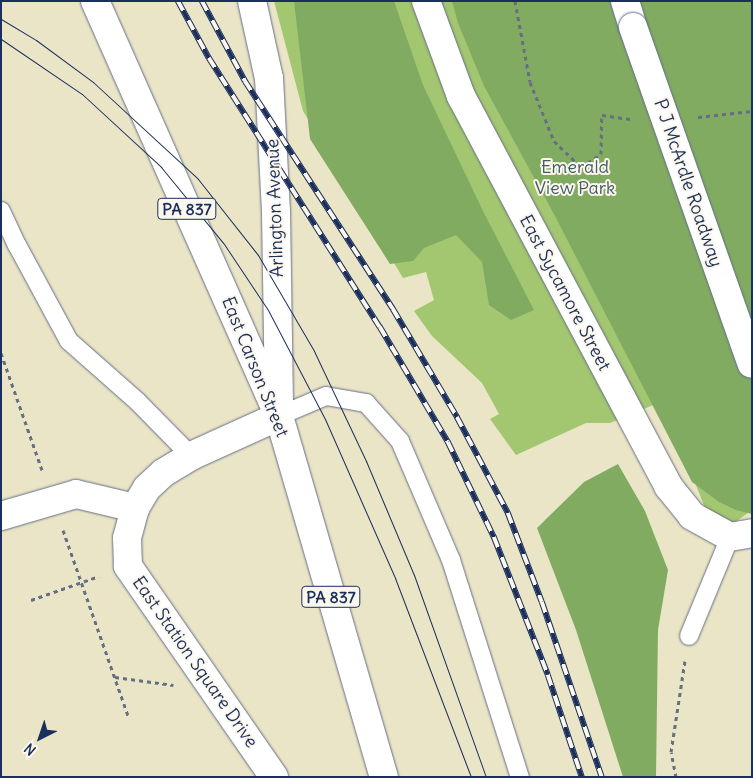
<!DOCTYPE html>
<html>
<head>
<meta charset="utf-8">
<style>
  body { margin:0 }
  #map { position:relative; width:753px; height:778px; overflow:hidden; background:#ebe5c7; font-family:Delius,sans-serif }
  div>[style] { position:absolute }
  .green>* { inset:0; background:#a3c670 }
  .forest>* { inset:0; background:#82ab62 }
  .path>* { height:3px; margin-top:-1.5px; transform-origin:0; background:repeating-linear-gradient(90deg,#646f83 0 4px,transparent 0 8px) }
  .roads { filter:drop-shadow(0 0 1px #646f83) drop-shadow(0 0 1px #646f83) }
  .service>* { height:18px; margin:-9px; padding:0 9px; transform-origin:9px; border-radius:9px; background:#fff }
  .minor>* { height:28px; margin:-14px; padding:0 14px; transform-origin:14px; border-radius:14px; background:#fff }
  .tertiary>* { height:28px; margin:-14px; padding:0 14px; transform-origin:14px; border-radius:14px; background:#fff }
  .secondary>* { height:28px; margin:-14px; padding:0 14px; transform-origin:14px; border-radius:14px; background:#fff }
  .primary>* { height:28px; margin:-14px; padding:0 14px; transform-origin:14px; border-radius:14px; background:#fff }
  .tram>* { height:1px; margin:-0.5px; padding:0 0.5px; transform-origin:0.5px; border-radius:0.5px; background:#1b2f5e }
  .rail>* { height:5.5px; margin-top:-2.75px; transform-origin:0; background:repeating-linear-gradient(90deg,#fbf7ec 0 11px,#1b2f5e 0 22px); box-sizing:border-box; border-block:1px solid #1b2f5e }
  .bridges { filter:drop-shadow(0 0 1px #646f83) drop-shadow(0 0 1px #646f83) }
  .secondary-bridge>* { height:28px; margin:-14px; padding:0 14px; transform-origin:14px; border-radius:14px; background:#fff }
  span { translate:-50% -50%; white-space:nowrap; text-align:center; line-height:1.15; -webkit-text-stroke:4px #fbf7ec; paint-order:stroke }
  .shield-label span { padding:1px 4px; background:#fbf7ec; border:1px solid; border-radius:4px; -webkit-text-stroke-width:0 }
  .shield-label { font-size:16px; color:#1b2f5e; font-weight:700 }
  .park-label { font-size:18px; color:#445c63 }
  .street-label { font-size:18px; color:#1b2f5e }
  .frame { position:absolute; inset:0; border:2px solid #1b2f5e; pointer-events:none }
  .north { position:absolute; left:15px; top:713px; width:50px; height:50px; -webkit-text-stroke:4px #fbf7ec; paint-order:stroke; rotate:221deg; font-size:14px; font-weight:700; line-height:20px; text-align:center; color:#1b2f5e }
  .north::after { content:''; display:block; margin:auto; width:18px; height:22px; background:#1b2f5e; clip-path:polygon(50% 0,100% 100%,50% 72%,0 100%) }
</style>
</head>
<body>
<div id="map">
  <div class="green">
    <div style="clip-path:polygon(274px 1px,752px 1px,752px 510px,716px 536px,663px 401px,610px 423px,586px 423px,516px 455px,490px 419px,499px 414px,482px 383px,432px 336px,414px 311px,434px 300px,426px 272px,403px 278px,303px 111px)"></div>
  </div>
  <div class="forest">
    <div style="clip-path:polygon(294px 1px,394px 1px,423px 85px,483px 211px,534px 310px,511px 320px,489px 305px,482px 262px,456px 235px,424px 248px,413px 261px,390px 264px,310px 139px)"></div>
    <div style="clip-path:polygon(452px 1px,752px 1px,752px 514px,736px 510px,719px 502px,692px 482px,555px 216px,484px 86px,458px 23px)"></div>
    <div style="clip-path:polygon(618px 464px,645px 511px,668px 570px,658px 630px,656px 777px,623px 777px,576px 630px,537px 528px,584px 482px)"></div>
  </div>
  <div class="path">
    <div style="left:515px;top:1px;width:82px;rotate:79.5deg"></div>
    <div style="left:530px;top:82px;width:64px;rotate:67.9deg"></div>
    <div style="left:554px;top:141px;width:37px;rotate:44deg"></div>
    <div style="left:581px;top:167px;width:24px;rotate:-33deg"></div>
    <div style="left:601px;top:154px;width:39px;rotate:-89deg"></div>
    <div style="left:602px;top:115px;width:30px;rotate:8deg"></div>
    <div style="left:698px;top:117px;width:54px;rotate:-6.3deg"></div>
    <div style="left:1px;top:353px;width:124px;rotate:70.7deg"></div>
    <div style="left:63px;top:530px;width:199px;rotate:70.7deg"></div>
    <div style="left:31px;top:600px;width:72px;rotate:-19.4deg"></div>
    <div style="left:115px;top:677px;width:59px;rotate:7.9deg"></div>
    <div style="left:676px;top:777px;width:25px;rotate:-101deg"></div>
    <div style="left:671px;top:752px;width:92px;rotate:-81.3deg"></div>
  </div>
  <div class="roads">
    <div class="service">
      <div style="left:1px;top:211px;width:38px;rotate:65deg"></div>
      <div style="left:17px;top:245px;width:109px;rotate:61.6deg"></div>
      <div style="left:69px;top:341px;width:91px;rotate:41.4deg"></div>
      <div style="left:137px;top:401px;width:77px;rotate:45.5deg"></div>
      <div style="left:279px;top:416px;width:51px;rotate:-23.1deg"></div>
      <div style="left:326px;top:396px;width:41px;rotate:9.9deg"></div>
      <div style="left:366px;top:403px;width:51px;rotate:48.2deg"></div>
      <div style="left:400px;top:441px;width:129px;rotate:66.8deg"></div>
      <div style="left:451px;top:560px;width:228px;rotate:72.4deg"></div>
      <div style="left:689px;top:636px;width:107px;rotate:-67.5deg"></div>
    </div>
    <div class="minor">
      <div style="left:1px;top:516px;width:78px;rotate:-16.3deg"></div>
      <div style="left:76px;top:494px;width:61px;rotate:13.3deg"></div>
      <div style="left:274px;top:777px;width:257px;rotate:-124.7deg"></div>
      <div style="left:128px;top:566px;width:28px;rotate:-92deg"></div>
      <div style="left:127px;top:538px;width:31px;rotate:-75deg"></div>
      <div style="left:135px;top:508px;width:23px;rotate:-59deg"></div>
      <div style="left:147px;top:488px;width:22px;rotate:-43deg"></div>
      <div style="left:163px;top:473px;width:33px;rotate:-31deg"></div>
      <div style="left:191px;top:456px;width:97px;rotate:-24.4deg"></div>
    </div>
    <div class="tertiary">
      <div style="left:426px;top:1px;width:101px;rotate:69.8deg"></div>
      <div style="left:461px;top:96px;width:442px;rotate:62deg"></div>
      <div style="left:668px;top:486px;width:38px;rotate:51deg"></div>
      <div style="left:692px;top:516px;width:43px;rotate:28.9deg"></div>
      <div style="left:730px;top:537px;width:22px;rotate:-10deg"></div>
    </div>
    <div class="secondary">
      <div style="left:625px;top:1px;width:27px;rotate:73deg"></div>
    </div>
    <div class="primary">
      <div style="left:95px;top:1px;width:454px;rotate:66.1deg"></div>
      <div style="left:279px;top:416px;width:376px;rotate:73.8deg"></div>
      <div style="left:252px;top:1px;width:79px;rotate:77.6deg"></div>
      <div style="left:269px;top:78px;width:134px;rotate:87deg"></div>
      <div style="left:276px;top:212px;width:193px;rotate:89.1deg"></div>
    </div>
  </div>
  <div class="tram">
    <div style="left:1px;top:19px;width:41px;rotate:31deg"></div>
    <div style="left:36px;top:40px;width:71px;rotate:36.4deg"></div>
    <div style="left:93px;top:82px;width:143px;rotate:42.7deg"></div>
    <div style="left:198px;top:179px;width:97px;rotate:51.7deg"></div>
    <div style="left:258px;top:255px;width:111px;rotate:59.7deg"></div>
    <div style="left:314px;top:351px;width:122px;rotate:64.7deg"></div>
    <div style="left:366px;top:461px;width:124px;rotate:67.2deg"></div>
    <div style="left:414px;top:575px;width:214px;rotate:70.4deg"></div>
    <div style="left:1px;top:39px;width:98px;rotate:34.2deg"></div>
    <div style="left:82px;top:94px;width:108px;rotate:42.7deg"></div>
    <div style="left:161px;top:167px;width:99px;rotate:50.7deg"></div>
    <div style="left:224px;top:244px;width:79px;rotate:56.3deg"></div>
    <div style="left:268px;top:310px;width:123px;rotate:62.4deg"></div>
    <div style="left:325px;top:419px;width:174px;rotate:66.2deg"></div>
    <div style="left:395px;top:578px;width:213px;rotate:69.1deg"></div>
  </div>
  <div class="rail">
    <div style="left:178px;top:1px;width:65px;rotate:61.5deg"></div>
    <div style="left:209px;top:58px;width:319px;rotate:57.6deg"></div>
    <div style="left:380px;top:327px;width:134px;rotate:59.4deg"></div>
    <div style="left:448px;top:442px;width:106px;rotate:64.2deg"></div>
    <div style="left:494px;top:537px;width:148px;rotate:68.6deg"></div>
    <div style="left:548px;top:675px;width:108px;rotate:71.6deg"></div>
    <div style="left:202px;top:1px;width:91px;rotate:61.7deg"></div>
    <div style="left:245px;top:81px;width:272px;rotate:57deg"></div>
    <div style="left:393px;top:309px;width:126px;rotate:59.3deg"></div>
    <div style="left:457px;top:417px;width:109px;rotate:62deg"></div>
    <div style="left:508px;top:513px;width:95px;rotate:69.1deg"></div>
    <div style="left:542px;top:602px;width:185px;rotate:71.1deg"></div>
  </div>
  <div class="bridges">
    <div class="secondary-bridge">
      <div style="left:633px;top:27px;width:357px;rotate:70.6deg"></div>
    </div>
  </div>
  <div class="shield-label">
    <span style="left:187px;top:209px">PA 837</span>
    <span style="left:331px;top:597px">PA 837</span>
  </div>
  <div class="park-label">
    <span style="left:575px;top:178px">Emerald<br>View Park</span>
  </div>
  <div class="street-label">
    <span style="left:688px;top:183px;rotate:71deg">P J McArdle Roadway</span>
    <span style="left:275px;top:208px;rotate:-92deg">Arlington Avenue</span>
    <span style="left:565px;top:293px;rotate:62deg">East Sycamore Street</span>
    <span style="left:255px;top:367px;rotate:68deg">East Carson Street</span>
    <span style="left:195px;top:662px;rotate:55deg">East Station Square Drive</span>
  </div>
  <div class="frame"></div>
  <div class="north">N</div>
</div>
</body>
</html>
